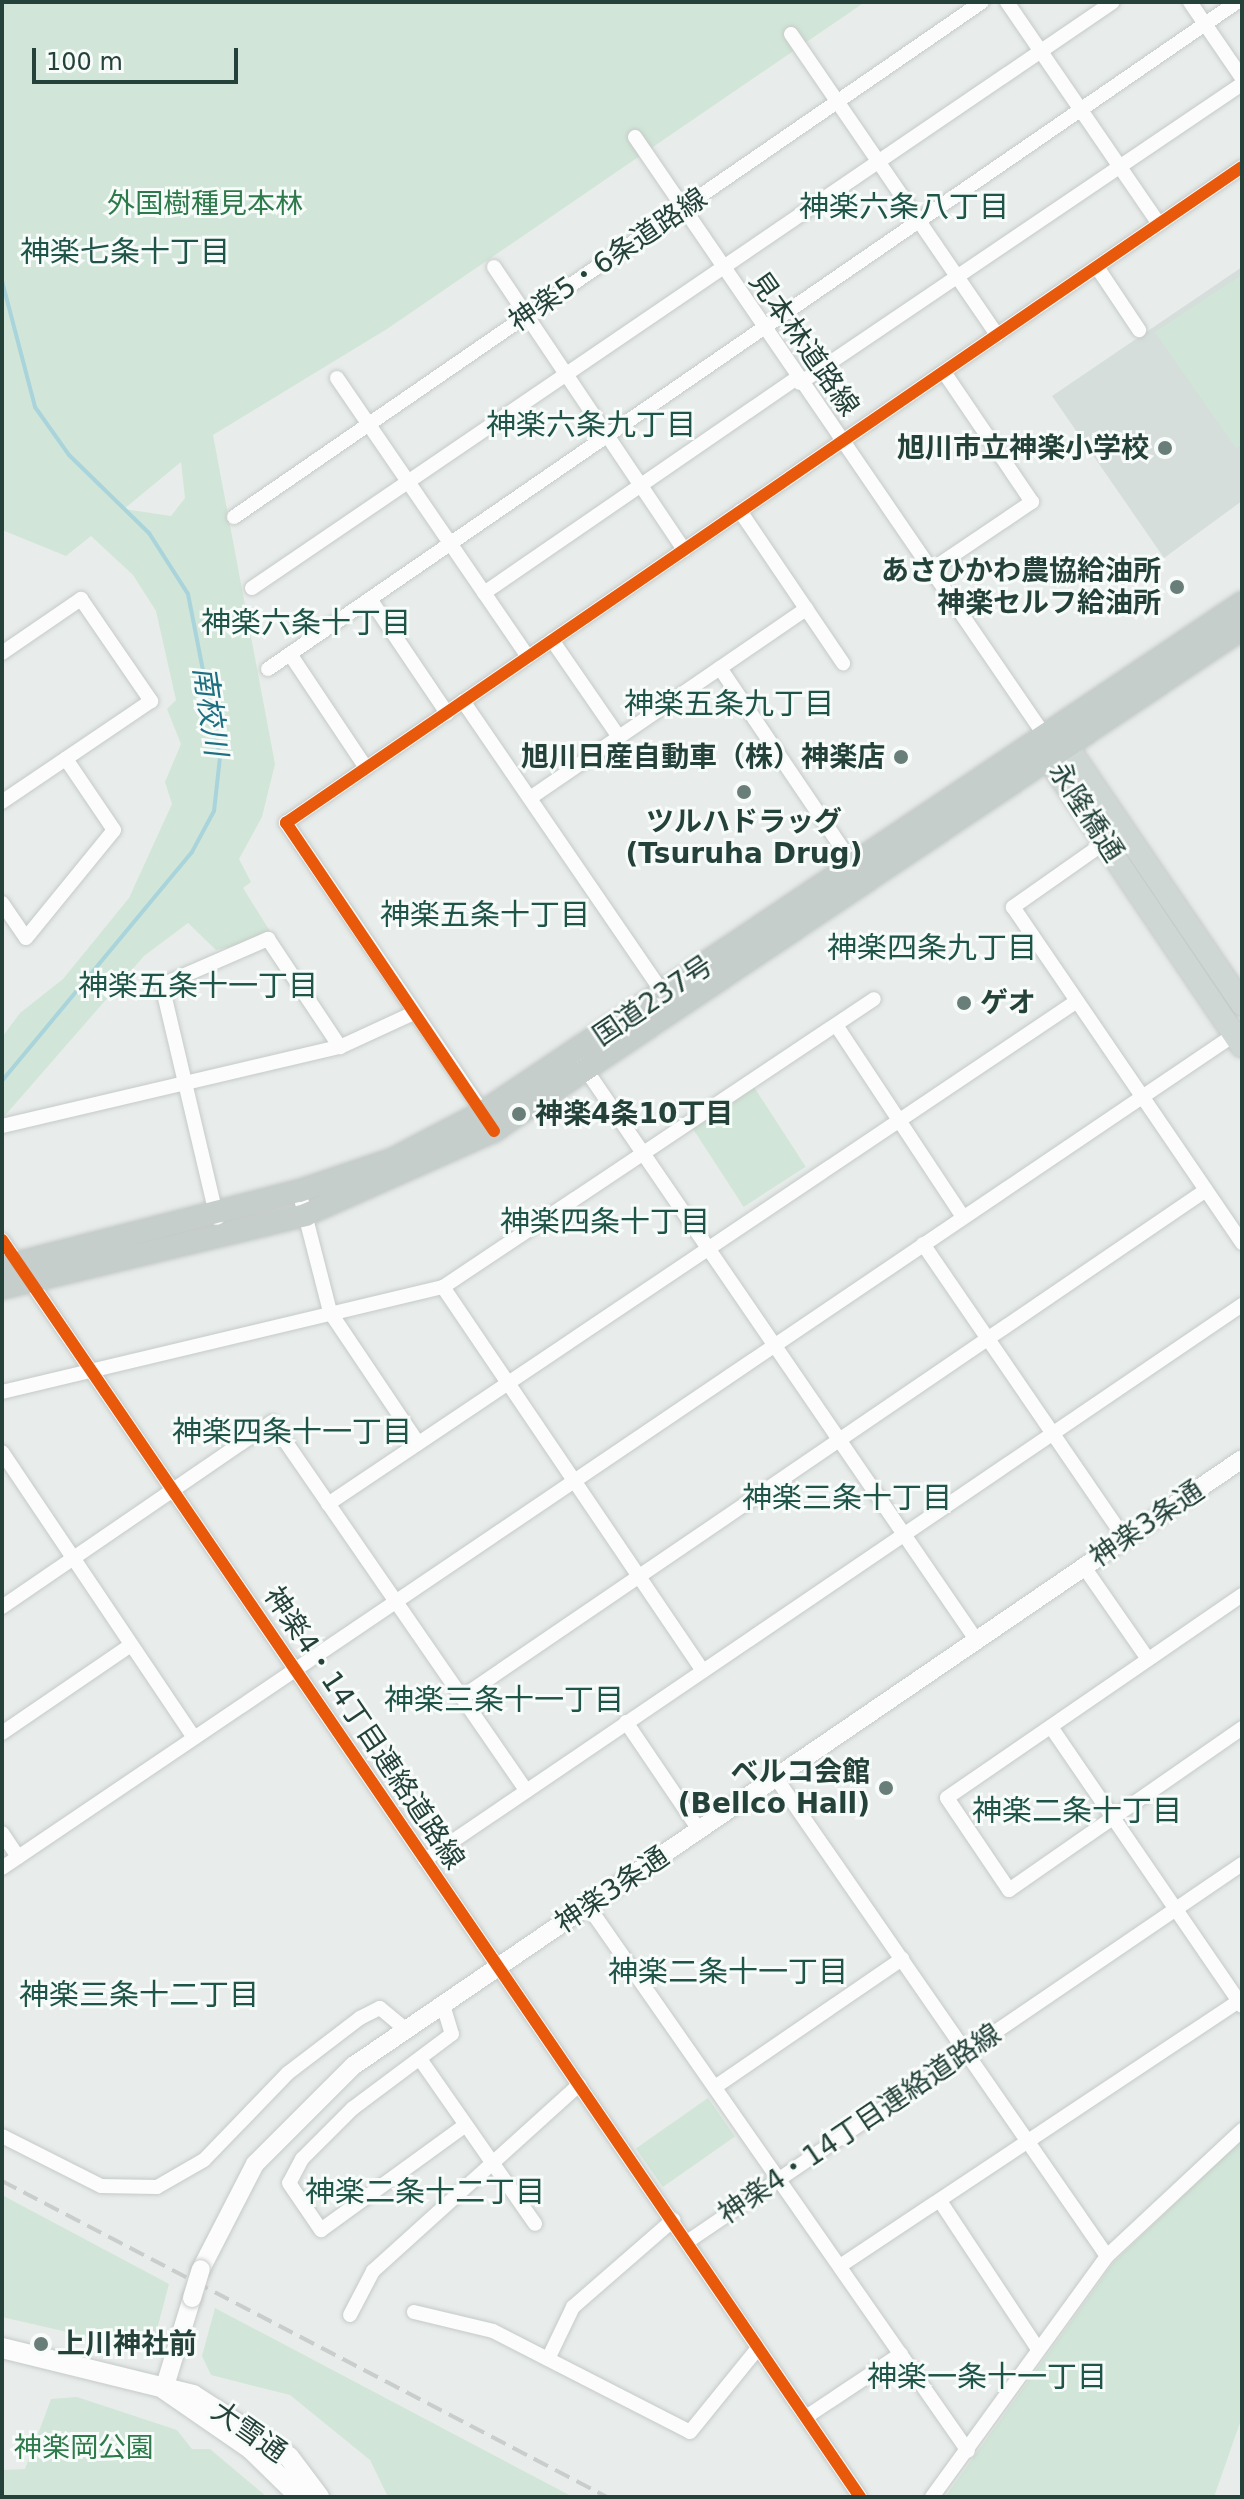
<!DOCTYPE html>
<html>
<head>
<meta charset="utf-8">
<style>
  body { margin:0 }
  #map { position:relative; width:1244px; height:2499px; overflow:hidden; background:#e8edeb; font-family:"DejaVu Sans","Noto Sans JP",sans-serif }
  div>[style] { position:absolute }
  .built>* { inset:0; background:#d6dedb }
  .green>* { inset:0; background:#d1e6d8; transform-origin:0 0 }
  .stream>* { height:4px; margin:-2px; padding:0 2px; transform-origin:2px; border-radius:2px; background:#a9d4db }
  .roads { filter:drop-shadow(0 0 2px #c5cac8) drop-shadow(0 0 2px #c5cac8) }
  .minor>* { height:14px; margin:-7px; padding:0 7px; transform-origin:7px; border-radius:7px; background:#fcfcfc }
  .tertiary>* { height:18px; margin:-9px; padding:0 9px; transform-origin:9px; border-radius:9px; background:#fcfcfc }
  .secondary>* { height:20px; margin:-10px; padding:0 10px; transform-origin:10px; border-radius:10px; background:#fcfcfc }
  .primary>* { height:22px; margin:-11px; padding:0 11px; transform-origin:11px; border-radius:11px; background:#cfd7d5 }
  .trunk>* { height:22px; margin:-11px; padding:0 11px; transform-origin:11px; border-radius:11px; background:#c6cecc }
  .rail>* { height:4px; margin-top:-2px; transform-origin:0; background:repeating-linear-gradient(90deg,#c9cdcc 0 16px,transparent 0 24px) }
  .bridges { filter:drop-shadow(0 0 2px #c5cac8) drop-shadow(0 0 2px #c5cac8) }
  .tertiary-bridge>* { height:18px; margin:-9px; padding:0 9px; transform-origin:9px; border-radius:9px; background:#fcfcfc }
  .cycleway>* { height:12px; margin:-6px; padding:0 6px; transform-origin:6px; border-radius:6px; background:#e8590c }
  .dots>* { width:22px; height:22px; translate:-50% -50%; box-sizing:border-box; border:4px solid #f7fbf9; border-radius:50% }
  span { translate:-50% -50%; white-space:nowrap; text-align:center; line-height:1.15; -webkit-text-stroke:6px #f7fbf9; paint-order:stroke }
  .park-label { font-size:28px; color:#2d7a4b }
  .street-label { font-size:28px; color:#24423a }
  .poi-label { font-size:28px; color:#24423a; font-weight:700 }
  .right { translate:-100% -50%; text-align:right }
  .left { translate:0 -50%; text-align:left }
  .neighbourhood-label { font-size:30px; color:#1f5548 }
  .water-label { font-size:30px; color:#1c6f80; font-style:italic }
  .frame { position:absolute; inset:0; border:4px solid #24423a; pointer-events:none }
  .scale { position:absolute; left:32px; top:48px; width:206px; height:36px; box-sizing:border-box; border:4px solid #24423a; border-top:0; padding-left:10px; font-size:24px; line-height:28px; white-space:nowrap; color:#24423a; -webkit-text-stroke:6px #f7fbf9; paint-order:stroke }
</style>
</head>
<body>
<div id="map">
  <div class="built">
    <div style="clip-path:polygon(1242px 267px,1242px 501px,1164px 558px,1052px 396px)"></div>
  </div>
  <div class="green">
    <div style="clip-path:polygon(evenodd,2px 2px,865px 2px,387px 329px,213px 435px,275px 764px,262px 817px,239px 859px,251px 882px,243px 888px,273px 936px,216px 950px,188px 923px,144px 956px,2px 1119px,2px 1037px,20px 1013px,63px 979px,129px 898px,172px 804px,165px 782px,181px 744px,167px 709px,176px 700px,156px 611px,133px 575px,91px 536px,66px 556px,2px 530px,2px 2px,181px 462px,185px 498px,171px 516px,124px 509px,181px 462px)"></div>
    <div style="clip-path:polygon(1242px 275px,1242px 444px,1236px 448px,1155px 332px)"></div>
    <div style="left:754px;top:1087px;width:95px;height:74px;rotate:57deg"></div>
    <div style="left:708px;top:2098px;width:47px;height:88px;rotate:55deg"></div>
    <div style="clip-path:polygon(1242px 2139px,1242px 2417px,1214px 2497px,945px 2497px,1114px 2262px)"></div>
    <div style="clip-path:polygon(2px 2195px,169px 2284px,154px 2341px,145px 2350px,2px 2317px)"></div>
    <div style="clip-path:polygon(215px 2308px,573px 2497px,388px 2497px,370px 2460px,290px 2395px,211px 2375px,202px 2356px)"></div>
    <div style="clip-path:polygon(77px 2397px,177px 2430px,192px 2449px,210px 2449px,267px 2497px,2px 2497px,2px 2470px,25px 2469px,51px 2399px)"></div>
  </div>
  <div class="stream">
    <div style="left:2px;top:281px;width:130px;rotate:75.3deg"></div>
    <div style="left:35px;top:407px;width:59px;rotate:54.7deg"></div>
    <div style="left:69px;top:455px;width:112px;rotate:44.3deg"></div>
    <div style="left:149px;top:533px;width:72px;rotate:57.4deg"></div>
    <div style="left:188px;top:594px;width:166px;rotate:78.9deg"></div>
    <div style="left:220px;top:757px;width:54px;rotate:96.3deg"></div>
    <div style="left:214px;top:811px;width:47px;rotate:118.2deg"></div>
    <div style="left:192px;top:852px;width:298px;rotate:129.7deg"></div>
  </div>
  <div class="roads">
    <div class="minor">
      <div style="left:1007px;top:2px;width:269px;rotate:55.6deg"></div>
      <div style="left:1190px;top:2px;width:92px;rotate:55.6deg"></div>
      <div style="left:791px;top:34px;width:365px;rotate:55.6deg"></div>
      <div style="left:635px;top:137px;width:726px;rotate:55.61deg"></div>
      <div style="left:494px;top:267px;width:341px;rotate:56.1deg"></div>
      <div style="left:1097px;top:267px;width:76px;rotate:56.3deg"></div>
      <div style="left:337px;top:378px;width:338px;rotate:55.6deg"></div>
      <div style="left:800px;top:383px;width:534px;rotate:-34.08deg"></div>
      <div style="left:740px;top:511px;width:184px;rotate:55.9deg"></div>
      <div style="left:234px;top:517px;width:908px;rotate:-34.55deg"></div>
      <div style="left:931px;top:570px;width:122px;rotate:-34deg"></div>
      <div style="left:1032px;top:502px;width:157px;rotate:-124.1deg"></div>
      <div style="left:252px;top:588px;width:1041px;rotate:-34.24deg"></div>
      <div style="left:484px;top:593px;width:380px;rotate:-34.5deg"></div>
      <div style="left:370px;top:599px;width:138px;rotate:56deg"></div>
      <div style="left:552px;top:640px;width:118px;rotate:55.4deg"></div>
      <div style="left:2px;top:653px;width:96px;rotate:-34.4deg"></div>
      <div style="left:81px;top:599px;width:124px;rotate:55.5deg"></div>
      <div style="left:151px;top:701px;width:180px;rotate:145.9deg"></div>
      <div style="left:290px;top:654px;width:137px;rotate:56.3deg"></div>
      <div style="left:720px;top:668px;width:243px;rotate:55.9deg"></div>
      <div style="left:268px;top:669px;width:1176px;rotate:-34.54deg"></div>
      <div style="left:463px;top:701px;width:360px;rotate:55.6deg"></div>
      <div style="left:530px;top:798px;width:335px;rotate:-34.4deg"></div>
      <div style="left:1124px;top:829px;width:136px;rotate:144.9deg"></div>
      <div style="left:1013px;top:907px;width:407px;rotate:55.7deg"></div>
      <div style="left:2px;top:903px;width:42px;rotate:55.6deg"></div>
      <div style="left:26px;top:938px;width:139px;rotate:-50.8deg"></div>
      <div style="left:114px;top:830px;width:86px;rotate:-124.1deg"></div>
      <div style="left:836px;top:1025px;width:230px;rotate:56.5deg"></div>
      <div style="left:582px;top:1064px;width:699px;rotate:55.61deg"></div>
      <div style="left:486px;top:1117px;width:356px;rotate:-124.2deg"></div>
      <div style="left:286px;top:823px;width:1159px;rotate:-34.46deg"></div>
      <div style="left:2px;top:1126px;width:347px;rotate:-13.2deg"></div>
      <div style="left:340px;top:1047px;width:81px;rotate:-24.7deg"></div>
      <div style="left:299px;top:1191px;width:125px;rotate:75.6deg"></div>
      <div style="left:330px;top:1312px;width:158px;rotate:56.1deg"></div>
      <div style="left:217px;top:1218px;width:239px;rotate:-103.3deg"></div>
      <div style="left:162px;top:985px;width:116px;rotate:-23.5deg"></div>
      <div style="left:268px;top:939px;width:130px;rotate:56.3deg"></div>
      <div style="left:2px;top:1240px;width:1522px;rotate:55.68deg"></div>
      <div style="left:923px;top:1244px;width:358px;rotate:55.6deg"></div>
      <div style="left:443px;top:1287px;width:462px;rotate:55.9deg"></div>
      <div style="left:2px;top:1392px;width:453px;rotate:-13.4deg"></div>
      <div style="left:443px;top:1287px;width:518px;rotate:-33.75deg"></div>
      <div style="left:2px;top:1452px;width:344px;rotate:56.1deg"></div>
      <div style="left:328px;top:1504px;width:902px;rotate:-33.88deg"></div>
      <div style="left:1084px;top:1567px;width:112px;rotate:55.2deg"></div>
      <div style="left:1242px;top:1595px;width:358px;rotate:145.5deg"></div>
      <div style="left:947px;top:1798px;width:111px;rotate:56deg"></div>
      <div style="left:1009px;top:1890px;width:284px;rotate:-34.8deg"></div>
      <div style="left:2px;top:1607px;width:327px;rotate:-34.4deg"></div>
      <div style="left:272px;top:1422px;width:446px;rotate:55.4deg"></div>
      <div style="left:462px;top:1697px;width:900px;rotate:-34.27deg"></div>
      <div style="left:626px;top:1722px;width:130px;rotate:55.9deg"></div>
      <div style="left:1051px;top:1727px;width:338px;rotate:55.6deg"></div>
      <div style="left:2px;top:1733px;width:156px;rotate:-34.3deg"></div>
      <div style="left:776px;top:1778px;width:581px;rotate:55.3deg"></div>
      <div style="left:2px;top:1833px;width:29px;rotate:56deg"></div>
      <div style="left:425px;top:1860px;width:988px;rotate:-34.19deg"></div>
      <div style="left:2px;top:1868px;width:1496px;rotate:-34.07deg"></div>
      <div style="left:588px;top:1906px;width:664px;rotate:55.11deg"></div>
      <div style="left:443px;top:2005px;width:30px;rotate:73deg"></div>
      <div style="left:452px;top:2034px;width:124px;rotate:143.2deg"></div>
      <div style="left:353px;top:2108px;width:72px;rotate:135deg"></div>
      <div style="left:302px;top:2159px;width:27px;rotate:118deg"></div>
      <div style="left:289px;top:2183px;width:57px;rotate:55.8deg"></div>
      <div style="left:321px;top:2230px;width:177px;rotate:-36deg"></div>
      <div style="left:420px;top:2059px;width:201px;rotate:55.1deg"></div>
      <div style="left:715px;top:2087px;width:227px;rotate:-34.4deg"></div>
      <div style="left:2px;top:2136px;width:111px;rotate:26.8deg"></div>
      <div style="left:101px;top:2186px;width:56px;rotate:1deg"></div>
      <div style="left:157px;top:2187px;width:54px;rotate:-29.9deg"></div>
      <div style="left:204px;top:2160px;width:121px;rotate:-46deg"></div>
      <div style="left:288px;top:2073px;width:91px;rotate:-37.4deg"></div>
      <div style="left:360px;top:2018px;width:22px;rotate:-27deg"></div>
      <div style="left:380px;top:2008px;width:33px;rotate:40deg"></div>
      <div style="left:942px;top:2204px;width:174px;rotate:56.5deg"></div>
      <div style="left:687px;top:2242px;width:671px;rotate:-34.26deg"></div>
      <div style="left:840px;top:2266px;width:483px;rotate:-33.6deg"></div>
      <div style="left:414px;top:2312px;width:81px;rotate:13.5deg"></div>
      <div style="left:493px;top:2331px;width:221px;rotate:27.1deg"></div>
      <div style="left:690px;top:2432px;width:108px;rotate:-51deg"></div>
      <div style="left:350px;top:2315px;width:50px;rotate:-62.4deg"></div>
      <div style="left:373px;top:2271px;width:278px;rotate:-42.1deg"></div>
      <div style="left:548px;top:2359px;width:58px;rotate:-64.3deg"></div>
      <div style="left:573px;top:2307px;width:133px;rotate:-41deg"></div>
      <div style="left:806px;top:2417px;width:114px;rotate:-33.6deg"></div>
      <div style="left:932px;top:2497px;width:298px;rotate:-54deg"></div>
      <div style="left:1107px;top:2256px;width:185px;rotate:-43deg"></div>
    </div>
    <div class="tertiary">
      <div style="left:201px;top:2269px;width:118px;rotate:-62.8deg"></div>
      <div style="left:255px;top:2164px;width:139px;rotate:-45deg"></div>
      <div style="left:353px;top:2066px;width:1076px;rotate:-34.32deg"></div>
      <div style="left:164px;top:2389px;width:95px;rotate:-72.9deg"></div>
    </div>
    <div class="secondary">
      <div style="left:2px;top:2348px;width:197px;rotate:13.8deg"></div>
      <div style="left:193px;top:2395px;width:114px;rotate:32.9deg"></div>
      <div style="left:289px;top:2457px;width:50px;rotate:53.1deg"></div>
      <div style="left:164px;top:2389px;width:106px;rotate:34.6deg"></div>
      <div style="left:251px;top:2449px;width:69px;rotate:44.4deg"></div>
    </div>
    <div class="primary">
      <div style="left:1049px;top:738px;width:21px;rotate:28deg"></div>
      <div style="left:1068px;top:748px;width:310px;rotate:55.8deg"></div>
      <div style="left:1046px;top:741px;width:19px;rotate:81deg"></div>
      <div style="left:1049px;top:760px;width:345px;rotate:56deg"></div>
    </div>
    <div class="trunk">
      <div style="left:2px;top:1267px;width:307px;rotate:-14.4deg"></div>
      <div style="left:299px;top:1191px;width:99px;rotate:-18.8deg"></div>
      <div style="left:393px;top:1159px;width:102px;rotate:-27.6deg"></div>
      <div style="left:483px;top:1112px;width:914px;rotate:-33.85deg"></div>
      <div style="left:2px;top:1288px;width:312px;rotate:-13.5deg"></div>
      <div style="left:305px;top:1215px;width:207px;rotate:-24deg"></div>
      <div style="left:494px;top:1131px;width:901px;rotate:-33.87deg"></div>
    </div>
  </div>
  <div class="rail">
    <div style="left:2px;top:2181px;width:683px;rotate:27.58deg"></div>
  </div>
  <div class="bridges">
    <div class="tertiary-bridge">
      <div style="left:192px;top:2298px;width:30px;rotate:-73deg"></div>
    </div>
  </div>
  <div class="cycleway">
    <div style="left:494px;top:1131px;width:372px;rotate:-124deg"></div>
    <div style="left:286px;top:823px;width:1159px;rotate:-34.46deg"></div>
    <div style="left:2px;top:1240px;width:1522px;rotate:55.68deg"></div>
  </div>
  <div class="dots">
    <div style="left:1165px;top:448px;background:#697e78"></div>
    <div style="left:1177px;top:587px;background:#697e78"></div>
    <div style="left:901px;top:757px;background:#697e78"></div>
    <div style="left:744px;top:792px;background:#697e78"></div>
    <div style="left:964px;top:1003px;background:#697e78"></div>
    <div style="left:519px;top:1114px;background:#697e78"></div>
    <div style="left:886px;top:1788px;background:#697e78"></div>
    <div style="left:41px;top:2344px;background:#697e78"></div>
  </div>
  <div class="park-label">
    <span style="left:205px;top:204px">外国樹種見本林</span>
    <span style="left:84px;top:2448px">神楽岡公園</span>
  </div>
  <div class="street-label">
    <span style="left:608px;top:260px;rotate:-34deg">神楽5・6条道路線</span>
    <span style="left:804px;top:344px;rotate:55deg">見本林道路線</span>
    <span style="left:1086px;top:812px;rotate:57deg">永隆橋通</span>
    <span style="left:653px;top:1001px;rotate:-34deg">国道237号</span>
    <span style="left:1147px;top:1524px;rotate:-34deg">神楽3条通</span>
    <span style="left:364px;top:1728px;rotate:56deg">神楽4・14丁目連絡道路線</span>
    <span style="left:612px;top:1890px;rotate:-34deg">神楽3条通</span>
    <span style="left:860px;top:2124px;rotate:-34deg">神楽4・14丁目連絡道路線</span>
    <span style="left:249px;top:2432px;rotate:35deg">大雪通</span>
  </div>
  <div class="poi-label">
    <span class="right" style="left:1149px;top:448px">旭川市立神楽小学校</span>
    <span class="right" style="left:1161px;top:587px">あさひかわ農協給油所<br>神楽セルフ給油所</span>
    <span class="right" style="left:885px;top:757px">旭川日産自動車（株）神楽店</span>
    <span style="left:744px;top:838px">ツルハドラッグ<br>(Tsuruha Drug)</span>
    <span class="left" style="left:980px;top:1003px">ゲオ</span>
    <span class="left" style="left:535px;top:1114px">神楽4条10丁目</span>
    <span class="right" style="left:870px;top:1788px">ベルコ会館<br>(Bellco Hall)</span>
    <span class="left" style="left:57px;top:2344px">上川神社前</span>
  </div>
  <div class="neighbourhood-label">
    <span style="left:904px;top:207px">神楽六条八丁目</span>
    <span style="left:125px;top:252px">神楽七条十丁目</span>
    <span style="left:591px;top:425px">神楽六条九丁目</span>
    <span style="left:306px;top:623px">神楽六条十丁目</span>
    <span style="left:729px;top:704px">神楽五条九丁目</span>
    <span style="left:485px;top:915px">神楽五条十丁目</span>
    <span style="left:932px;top:948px">神楽四条九丁目</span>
    <span style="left:198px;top:986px">神楽五条十一丁目</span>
    <span style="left:605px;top:1222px">神楽四条十丁目</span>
    <span style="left:292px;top:1432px">神楽四条十一丁目</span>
    <span style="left:847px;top:1498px">神楽三条十丁目</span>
    <span style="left:504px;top:1700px">神楽三条十一丁目</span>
    <span style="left:1077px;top:1811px">神楽二条十丁目</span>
    <span style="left:728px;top:1972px">神楽二条十一丁目</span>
    <span style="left:139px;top:1995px">神楽三条十二丁目</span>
    <span style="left:425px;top:2192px">神楽二条十二丁目</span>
    <span style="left:987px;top:2377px">神楽一条十一丁目</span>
  </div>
  <div class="water-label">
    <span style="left:210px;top:711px;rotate:82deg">南校川</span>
  </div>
  <div class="frame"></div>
  <div class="scale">100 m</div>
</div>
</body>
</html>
